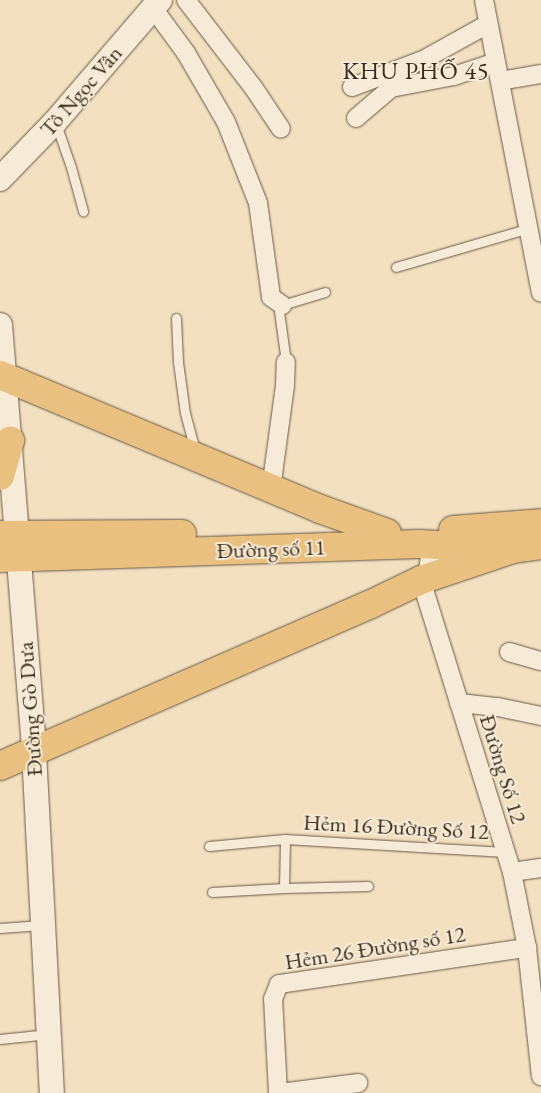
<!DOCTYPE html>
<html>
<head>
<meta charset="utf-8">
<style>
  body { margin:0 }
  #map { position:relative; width:541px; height:1093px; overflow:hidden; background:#f2e0c1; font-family:"EB Garamond",serif }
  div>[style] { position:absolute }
  .roads { filter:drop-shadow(0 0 1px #695844) drop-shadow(0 0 1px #695844) }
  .lane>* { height:9px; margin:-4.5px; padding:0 4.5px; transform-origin:4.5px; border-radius:4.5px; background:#f7ebd7 }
  .street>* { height:18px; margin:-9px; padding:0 9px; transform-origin:9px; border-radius:9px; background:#f7ebd7 }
  .secondary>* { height:24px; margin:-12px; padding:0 12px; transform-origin:12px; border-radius:12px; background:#f7ebd7 }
  .primary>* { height:28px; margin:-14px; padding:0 14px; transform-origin:14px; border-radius:14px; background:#e9c080 }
  .highway>* { height:28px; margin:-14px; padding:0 14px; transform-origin:14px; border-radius:14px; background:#e9c080 }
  span { translate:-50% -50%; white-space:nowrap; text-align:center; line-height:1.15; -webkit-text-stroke:4px #f7ebd7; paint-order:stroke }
  .street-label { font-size:22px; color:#3b2b1b }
  .neighbourhood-label { font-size:24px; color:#3b2b1b; letter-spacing:1px }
</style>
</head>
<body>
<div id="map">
  <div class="roads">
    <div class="lane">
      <div style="left:56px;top:124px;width:46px;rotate:70.8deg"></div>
      <div style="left:71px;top:167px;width:46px;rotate:74.7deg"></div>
      <div style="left:396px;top:267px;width:139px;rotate:-16.3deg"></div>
      <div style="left:282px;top:305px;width:45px;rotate:-16.8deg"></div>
      <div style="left:279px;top:311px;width:51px;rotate:82.2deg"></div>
      <div style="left:176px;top:318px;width:44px;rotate:87.4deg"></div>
      <div style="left:178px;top:362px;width:51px;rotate:82.2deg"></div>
      <div style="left:185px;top:413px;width:38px;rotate:75deg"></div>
      <div style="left:209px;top:846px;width:76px;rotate:-5.3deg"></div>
      <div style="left:368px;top:886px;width:84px;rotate:178.6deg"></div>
      <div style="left:284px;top:888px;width:49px;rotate:-88.8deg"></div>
      <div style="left:285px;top:839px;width:220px;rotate:3.4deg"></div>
      <div style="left:212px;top:892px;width:72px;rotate:-3.2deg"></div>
      <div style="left:0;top:928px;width:42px;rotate:-4.1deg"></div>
      <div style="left:0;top:1039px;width:49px;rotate:-5.8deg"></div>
    </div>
    <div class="street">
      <div style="left:186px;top:0;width:110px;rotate:52.4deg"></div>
      <div style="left:253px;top:87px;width:50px;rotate:56.3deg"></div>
      <div style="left:484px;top:0;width:298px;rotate:79deg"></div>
      <div style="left:153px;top:8px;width:56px;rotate:53.7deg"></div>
      <div style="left:186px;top:53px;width:80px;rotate:59.9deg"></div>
      <div style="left:226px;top:122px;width:87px;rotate:68.4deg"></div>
      <div style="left:258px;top:203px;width:95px;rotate:82.1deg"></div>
      <div style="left:271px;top:297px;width:14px;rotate:36deg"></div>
      <div style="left:500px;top:81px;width:42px;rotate:-9.7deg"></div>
      <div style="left:352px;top:87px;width:76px;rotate:-20.8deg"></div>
      <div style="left:423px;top:60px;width:74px;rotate:-29deg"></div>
      <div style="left:356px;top:118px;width:46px;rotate:-40.6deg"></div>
      <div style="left:391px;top:88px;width:64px;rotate:-10.8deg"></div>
      <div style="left:454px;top:76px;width:44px;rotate:-18.4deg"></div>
      <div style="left:271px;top:489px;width:105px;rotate:-82.3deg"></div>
      <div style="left:285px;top:385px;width:23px;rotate:-88deg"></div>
      <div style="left:419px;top:544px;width:10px;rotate:37deg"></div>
      <div style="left:427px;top:550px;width:9px;rotate:69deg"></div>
      <div style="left:430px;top:558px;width:11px;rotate:100deg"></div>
      <div style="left:428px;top:569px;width:13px;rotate:122deg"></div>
      <div style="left:421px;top:580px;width:306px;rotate:72.7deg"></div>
      <div style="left:512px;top:872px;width:77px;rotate:78.8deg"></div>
      <div style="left:527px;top:948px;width:129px;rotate:83.8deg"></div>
      <div style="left:509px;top:652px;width:33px;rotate:16deg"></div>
      <div style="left:459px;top:703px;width:39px;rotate:6deg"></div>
      <div style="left:498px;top:707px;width:44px;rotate:11.8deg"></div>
      <div style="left:512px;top:872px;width:29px;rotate:-8deg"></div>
      <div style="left:278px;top:1093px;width:94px;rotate:-93deg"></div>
      <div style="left:273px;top:999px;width:16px;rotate:-68deg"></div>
      <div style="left:279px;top:984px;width:251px;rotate:-8.3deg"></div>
      <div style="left:280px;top:1093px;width:79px;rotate:-7.3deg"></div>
    </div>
    <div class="secondary">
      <div style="left:0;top:179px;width:79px;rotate:-46deg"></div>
      <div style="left:55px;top:122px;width:161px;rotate:-49.3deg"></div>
      <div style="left:0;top:325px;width:428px;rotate:85.4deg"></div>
      <div style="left:34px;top:752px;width:341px;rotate:87deg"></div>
    </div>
    <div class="primary">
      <div style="left:0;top:476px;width:37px;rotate:-74deg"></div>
      <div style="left:453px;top:530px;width:88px;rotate:-4.5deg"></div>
      <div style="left:0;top:535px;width:182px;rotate:-0.3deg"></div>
      <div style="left:0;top:558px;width:419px;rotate:-1.9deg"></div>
      <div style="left:419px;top:544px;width:94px;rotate:3deg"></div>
      <div style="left:513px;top:549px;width:28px;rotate:-8deg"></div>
    </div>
    <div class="highway">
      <div style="left:0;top:375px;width:347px;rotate:22.7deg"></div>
      <div style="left:320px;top:509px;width:71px;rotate:19.7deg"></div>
      <div style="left:0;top:766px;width:403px;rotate:-23.6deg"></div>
      <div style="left:369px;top:605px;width:58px;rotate:-25.7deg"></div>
      <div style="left:421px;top:580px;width:97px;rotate:-18.6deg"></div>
    </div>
  </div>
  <div class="street-label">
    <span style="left:81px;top:91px;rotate:-49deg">Tô Ngọc Vân</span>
    <span style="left:271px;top:549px;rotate:-2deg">Đường số 11</span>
    <span style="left:30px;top:709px;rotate:-94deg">Đường Gò Dưa</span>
    <span style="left:503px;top:769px;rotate:73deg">Đường Số 12</span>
    <span style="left:396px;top:827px;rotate:3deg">Hẻm 16 Đường Số 12</span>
    <span style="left:375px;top:948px;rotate:-9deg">Hẻm 26 Đường số 12</span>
  </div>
  <div class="neighbourhood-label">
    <span style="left:416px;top:71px">KHU PHỐ 45</span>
  </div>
</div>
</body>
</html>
